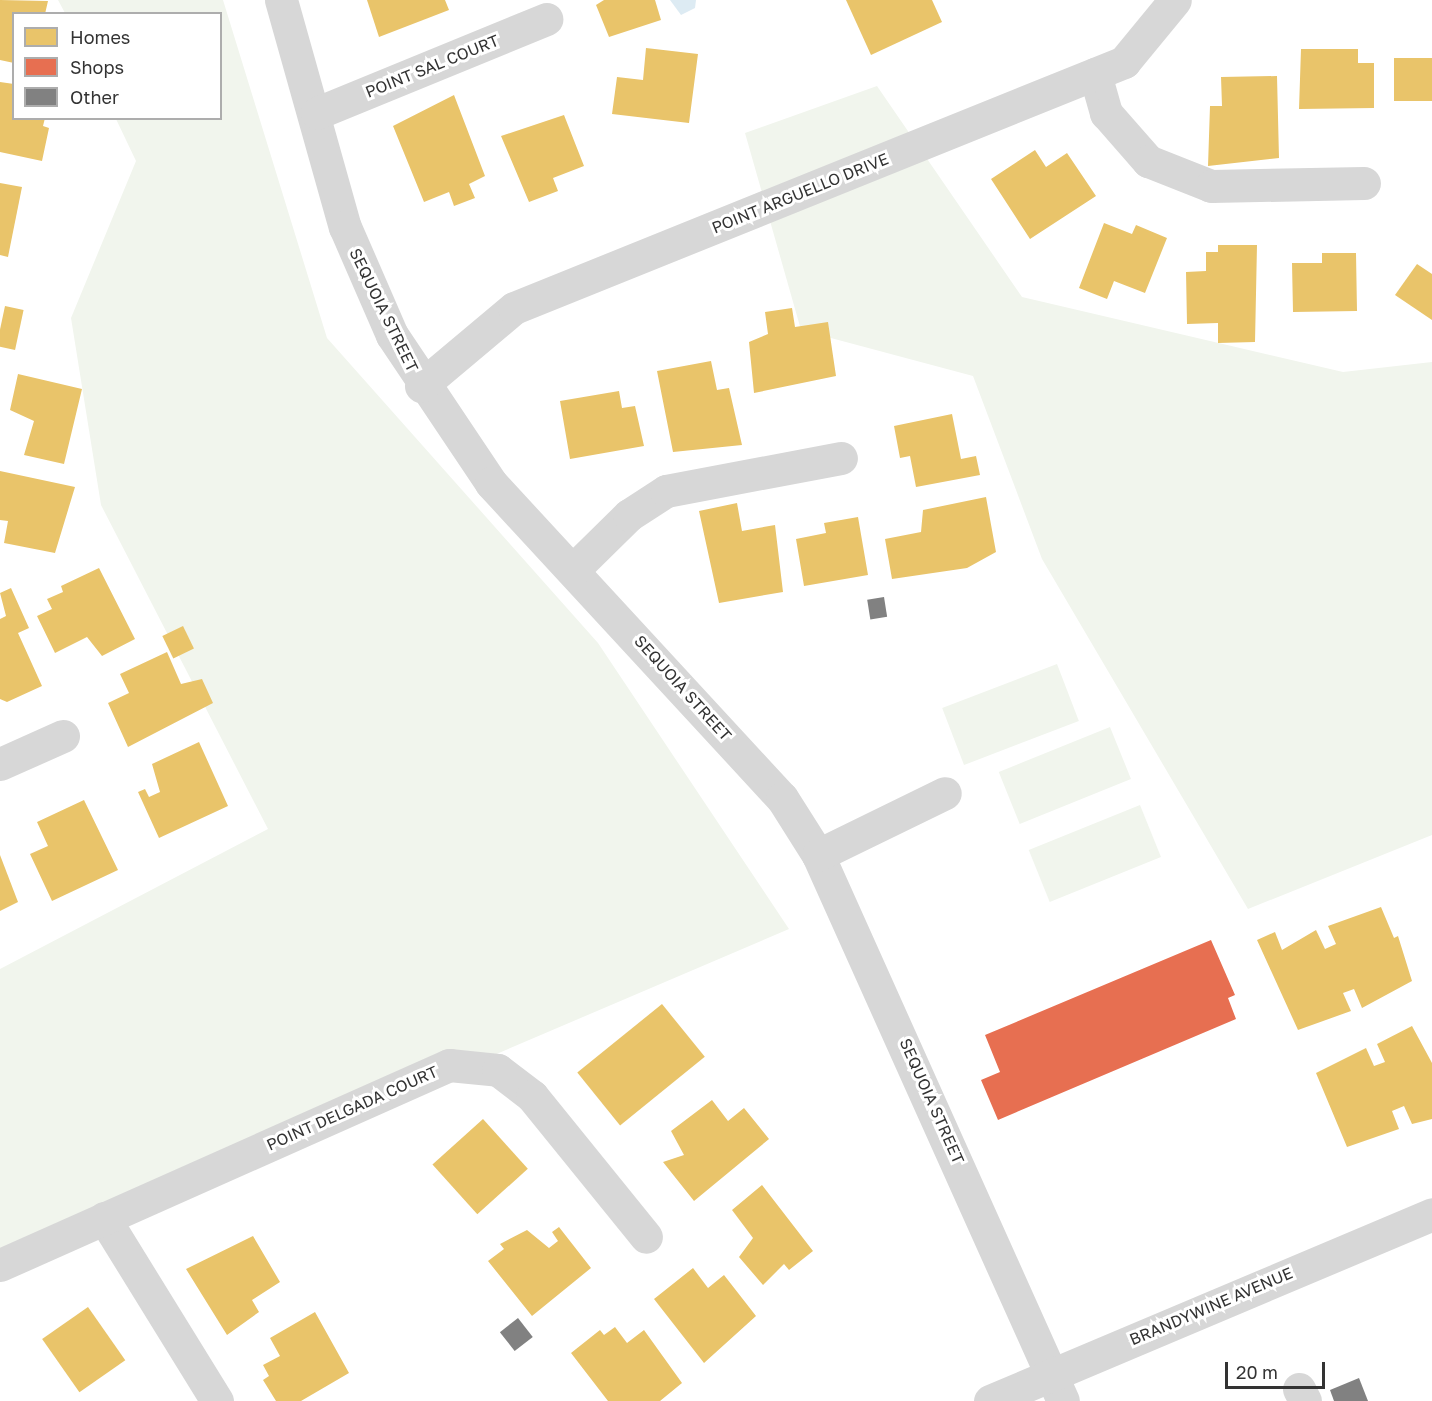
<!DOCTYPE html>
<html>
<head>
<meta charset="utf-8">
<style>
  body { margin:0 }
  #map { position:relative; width:1432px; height:1401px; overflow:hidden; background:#fff; font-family:"Golos Text",sans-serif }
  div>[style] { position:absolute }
  .green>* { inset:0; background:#f1f5ed; transform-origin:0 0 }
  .water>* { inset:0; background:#ddebf3 }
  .homes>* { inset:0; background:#e9c46a; transform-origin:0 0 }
  .shops>* { inset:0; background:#e76f51 }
  .building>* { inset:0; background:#818181; transform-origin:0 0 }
  .minor>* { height:33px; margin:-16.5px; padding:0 16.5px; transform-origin:16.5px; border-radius:16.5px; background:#d7d7d7 }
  span { translate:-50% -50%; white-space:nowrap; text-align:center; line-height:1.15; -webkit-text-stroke:6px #fff; paint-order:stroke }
  .street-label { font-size:16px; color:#333 }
  .legend { position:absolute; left:12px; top:12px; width:210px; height:108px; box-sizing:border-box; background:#fff; border:2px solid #adadad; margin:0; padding:8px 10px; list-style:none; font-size:18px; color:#333 }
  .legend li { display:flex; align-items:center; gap:12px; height:30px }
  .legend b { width:30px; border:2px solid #adadad }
  .scale { position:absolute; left:1225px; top:1362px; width:100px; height:27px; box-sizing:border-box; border:3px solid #333; border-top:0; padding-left:8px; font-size:18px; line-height:21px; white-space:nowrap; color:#333; -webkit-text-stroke:4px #fff; paint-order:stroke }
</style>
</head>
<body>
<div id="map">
  <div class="green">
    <div style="clip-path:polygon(58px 0,223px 0,327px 338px,598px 643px,789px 929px,0 1266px,0 969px,268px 829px,101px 505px,71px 318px,136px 161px,116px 119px,220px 118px,220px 14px,65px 13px)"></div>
    <div style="clip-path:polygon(877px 86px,1022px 297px,1343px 372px,1432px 362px,1432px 835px,1248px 909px,1042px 559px,973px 376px,801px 330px,745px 133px)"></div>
    <div style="left:1057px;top:664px;width:61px;height:123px;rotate:69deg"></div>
    <div style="left:1110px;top:727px;width:56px;height:120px;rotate:68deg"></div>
    <div style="left:1140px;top:805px;width:56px;height:120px;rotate:68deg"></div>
  </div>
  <div class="water">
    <div style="clip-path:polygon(670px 0,696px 0,695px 8px,681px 15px)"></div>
  </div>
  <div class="homes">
    <div style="clip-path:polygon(0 0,48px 1px,45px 14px,14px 14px,14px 63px,0 60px)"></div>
    <div style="clip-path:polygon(367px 0,445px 0,449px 10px,379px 37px)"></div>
    <div style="clip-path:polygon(604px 0,655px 0,661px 20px,609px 37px,596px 5px)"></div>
    <div style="clip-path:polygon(846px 0,932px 0,942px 22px,871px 55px)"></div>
    <div style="clip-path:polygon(646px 48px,698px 54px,689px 123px,612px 114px,617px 77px,643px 80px)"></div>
    <div style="clip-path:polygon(1301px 49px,1358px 49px,1358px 63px,1374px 63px,1374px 108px,1299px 109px)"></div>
    <div style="left:1432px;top:58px;width:43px;height:38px;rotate:90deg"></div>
    <div style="clip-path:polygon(1277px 76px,1279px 158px,1208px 166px,1210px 106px,1222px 106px,1221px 77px)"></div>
    <div style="clip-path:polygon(0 82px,14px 84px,14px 118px,45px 118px,43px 126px,49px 128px,42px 161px,0 152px)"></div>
    <div style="clip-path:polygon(454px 95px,485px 176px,469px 184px,475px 198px,454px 206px,449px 192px,424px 202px,393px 126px)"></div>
    <div style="clip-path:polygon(564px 115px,584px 166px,553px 178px,558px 191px,529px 202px,501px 136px)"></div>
    <div style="clip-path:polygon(1035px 150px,1046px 167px,1067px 153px,1096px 196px,1030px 239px,991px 179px)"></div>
    <div style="clip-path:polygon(0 183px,22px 187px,8px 257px,0 255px)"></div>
    <div style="clip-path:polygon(1104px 223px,1132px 234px,1136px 225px,1167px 238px,1145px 293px,1114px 281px,1107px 299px,1079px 288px)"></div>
    <div style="clip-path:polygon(1218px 245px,1257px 245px,1255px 342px,1218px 343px,1218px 323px,1187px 324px,1186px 272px,1206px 271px,1206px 252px,1218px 252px)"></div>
    <div style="clip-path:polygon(1322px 253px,1356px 253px,1357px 311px,1293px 312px,1292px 263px,1322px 263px)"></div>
    <div style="clip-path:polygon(1417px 264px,1432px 274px,1432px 320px,1395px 295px)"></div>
    <div style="left:5px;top:306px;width:19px;height:41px;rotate:12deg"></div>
    <div style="clip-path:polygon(792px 308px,795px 327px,828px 322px,836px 376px,754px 393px,749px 342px,768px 334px,765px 312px)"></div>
    <div style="clip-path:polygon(711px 361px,717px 390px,729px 388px,742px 445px,673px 452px,657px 371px)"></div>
    <div style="clip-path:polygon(18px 374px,82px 389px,64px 464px,24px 455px,34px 421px,10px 410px)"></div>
    <div style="clip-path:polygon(619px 391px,622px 408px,635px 406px,644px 446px,570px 459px,560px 401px)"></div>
    <div style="clip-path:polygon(952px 414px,961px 459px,976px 456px,980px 475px,916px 487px,910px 456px,900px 458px,894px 426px)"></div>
    <div style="clip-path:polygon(0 471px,75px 487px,55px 553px,4px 543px,8px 521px,0 520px)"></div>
    <div style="clip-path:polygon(986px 497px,996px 552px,967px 568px,892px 579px,885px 539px,921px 532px,923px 510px)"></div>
    <div style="clip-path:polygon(737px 503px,742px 531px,775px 525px,783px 592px,719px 603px,699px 511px)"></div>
    <div style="clip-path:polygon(858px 517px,868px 575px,804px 586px,796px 539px,826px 533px,824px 523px)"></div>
    <div style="clip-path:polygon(99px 568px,135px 639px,102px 656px,87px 637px,55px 653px,37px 616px,52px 609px,47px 599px,63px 592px,61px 586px)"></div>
    <div style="clip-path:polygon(11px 588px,29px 628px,18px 633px,42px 686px,7px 702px,0 699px,0 619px,6px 616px,0 593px)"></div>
    <div style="left:183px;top:626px;width:25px;height:23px;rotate:64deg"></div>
    <div style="clip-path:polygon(167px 652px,181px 684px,202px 679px,213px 703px,128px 747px,108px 703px,129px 693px,120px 674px)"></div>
    <div style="clip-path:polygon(199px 742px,228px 806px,159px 838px,138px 792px,145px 789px,149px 797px,160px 792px,152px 764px)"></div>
    <div style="clip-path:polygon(84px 800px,118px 870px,52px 901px,30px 854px,48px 846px,37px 822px)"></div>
    <div style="clip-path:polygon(0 855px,18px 902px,0 911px)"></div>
    <div style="clip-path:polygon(1381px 907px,1394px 938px,1398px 936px,1412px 981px,1362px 1008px,1354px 989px,1343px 993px,1351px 1011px,1298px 1030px,1257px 940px,1275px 932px,1282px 950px,1316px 930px,1325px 949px,1336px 944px,1328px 926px)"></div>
    <div style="left:662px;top:1004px;width:68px;height:109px;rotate:51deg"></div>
    <div style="clip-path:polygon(1412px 1026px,1432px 1063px,1432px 1119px,1412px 1124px,1404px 1106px,1392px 1111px,1399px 1129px,1347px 1147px,1316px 1073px,1366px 1048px,1374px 1066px,1385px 1062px,1377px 1044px)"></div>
    <div style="clip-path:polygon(712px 1100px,728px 1121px,744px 1108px,769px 1139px,694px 1201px,663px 1162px,684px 1155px,671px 1131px)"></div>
    <div style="left:483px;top:1119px;width:67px;height:68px;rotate:48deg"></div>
    <div style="clip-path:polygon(762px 1185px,813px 1251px,789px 1270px,784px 1264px,763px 1285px,739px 1257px,753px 1238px,732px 1210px)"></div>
    <div style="clip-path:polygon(559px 1227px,591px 1268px,532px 1316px,488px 1261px,504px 1249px,500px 1244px,527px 1230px,549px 1248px,558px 1241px,552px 1232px)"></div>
    <div style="clip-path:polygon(253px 1236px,280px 1282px,252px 1300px,259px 1312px,227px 1335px,186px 1269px)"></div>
    <div style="clip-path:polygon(693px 1268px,708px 1288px,724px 1275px,756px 1316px,704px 1363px,654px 1299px)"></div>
    <div style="left:88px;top:1307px;width:65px;height:56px;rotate:55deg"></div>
    <div style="clip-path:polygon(315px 1312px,349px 1373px,301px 1401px,276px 1401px,263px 1380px,269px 1376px,263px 1365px,280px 1356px,270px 1338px)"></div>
    <div style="clip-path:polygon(615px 1327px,627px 1343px,644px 1330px,682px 1383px,660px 1401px,608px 1401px,571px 1353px,600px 1330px,604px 1335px)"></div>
  </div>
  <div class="shops">
    <div style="clip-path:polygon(1211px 940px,1235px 995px,1228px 998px,1236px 1019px,998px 1120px,981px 1080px,1000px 1072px,985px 1035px)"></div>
  </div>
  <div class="building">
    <div style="left:884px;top:597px;width:20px;height:17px;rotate:81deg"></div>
    <div style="left:518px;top:1318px;width:24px;height:23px;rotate:52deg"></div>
    <div style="clip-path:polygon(1359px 1378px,1368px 1401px,1334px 1401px,1330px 1390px)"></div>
  </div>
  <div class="minor">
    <div style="left:281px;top:0;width:236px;rotate:74.3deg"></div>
    <div style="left:345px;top:227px;width:118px;rotate:66.5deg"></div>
    <div style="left:392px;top:335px;width:178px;rotate:56.2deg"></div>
    <div style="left:491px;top:483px;width:429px;rotate:47.3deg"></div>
    <div style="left:782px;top:798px;width:67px;rotate:57.7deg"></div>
    <div style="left:818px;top:855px;width:598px;rotate:65.83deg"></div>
    <div style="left:1095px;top:74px;width:41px;rotate:74.2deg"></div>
    <div style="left:1106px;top:113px;width:64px;rotate:48.8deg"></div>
    <div style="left:1148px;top:161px;width:68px;rotate:21.6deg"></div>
    <div style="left:1211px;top:186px;width:153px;rotate:-1.1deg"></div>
    <div style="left:317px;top:113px;width:248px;rotate:-22.3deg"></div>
    <div style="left:421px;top:386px;width:121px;rotate:-40deg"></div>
    <div style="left:514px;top:308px;width:658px;rotate:-21.96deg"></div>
    <div style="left:1124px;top:62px;width:80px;rotate:-50.6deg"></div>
    <div style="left:574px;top:569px;width:77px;rotate:-44.5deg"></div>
    <div style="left:629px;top:515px;width:44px;rotate:-33deg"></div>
    <div style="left:666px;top:491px;width:178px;rotate:-10.7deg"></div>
    <div style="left:0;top:764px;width:69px;rotate:-24deg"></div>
    <div style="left:818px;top:855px;width:141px;rotate:-26deg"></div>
    <div style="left:104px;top:1218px;width:215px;rotate:58.3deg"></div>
    <div style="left:0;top:1265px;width:492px;rotate:-24deg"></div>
    <div style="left:449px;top:1065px;width:49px;rotate:5.8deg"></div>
    <div style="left:498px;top:1070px;width:43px;rotate:37.4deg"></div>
    <div style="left:532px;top:1096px;width:181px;rotate:51deg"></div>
    <div style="left:1299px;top:1389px;width:13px;rotate:63deg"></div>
    <div style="left:990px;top:1401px;width:480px;rotate:-22.9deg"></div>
  </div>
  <div class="street-label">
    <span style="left:432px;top:66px;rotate:-22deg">POINT SAL COURT</span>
    <span style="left:800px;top:193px;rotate:-22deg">POINT ARGUELLO DRIVE</span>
    <span style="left:384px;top:310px;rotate:64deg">SEQUOIA STREET</span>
    <span style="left:683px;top:688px;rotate:48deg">SEQUOIA STREET</span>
    <span style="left:932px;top:1101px;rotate:66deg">SEQUOIA STREET</span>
    <span style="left:352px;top:1108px;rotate:-24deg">POINT DELGADA COURT</span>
    <span style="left:1211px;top:1306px;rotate:-23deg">BRANDYWINE AVENUE</span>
  </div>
  <ul class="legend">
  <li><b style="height:16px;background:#e9c46a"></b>Homes</li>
  <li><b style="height:16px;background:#e76f51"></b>Shops</li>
  <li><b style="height:16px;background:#818181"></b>Other</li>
  </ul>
  <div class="scale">20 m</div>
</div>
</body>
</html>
